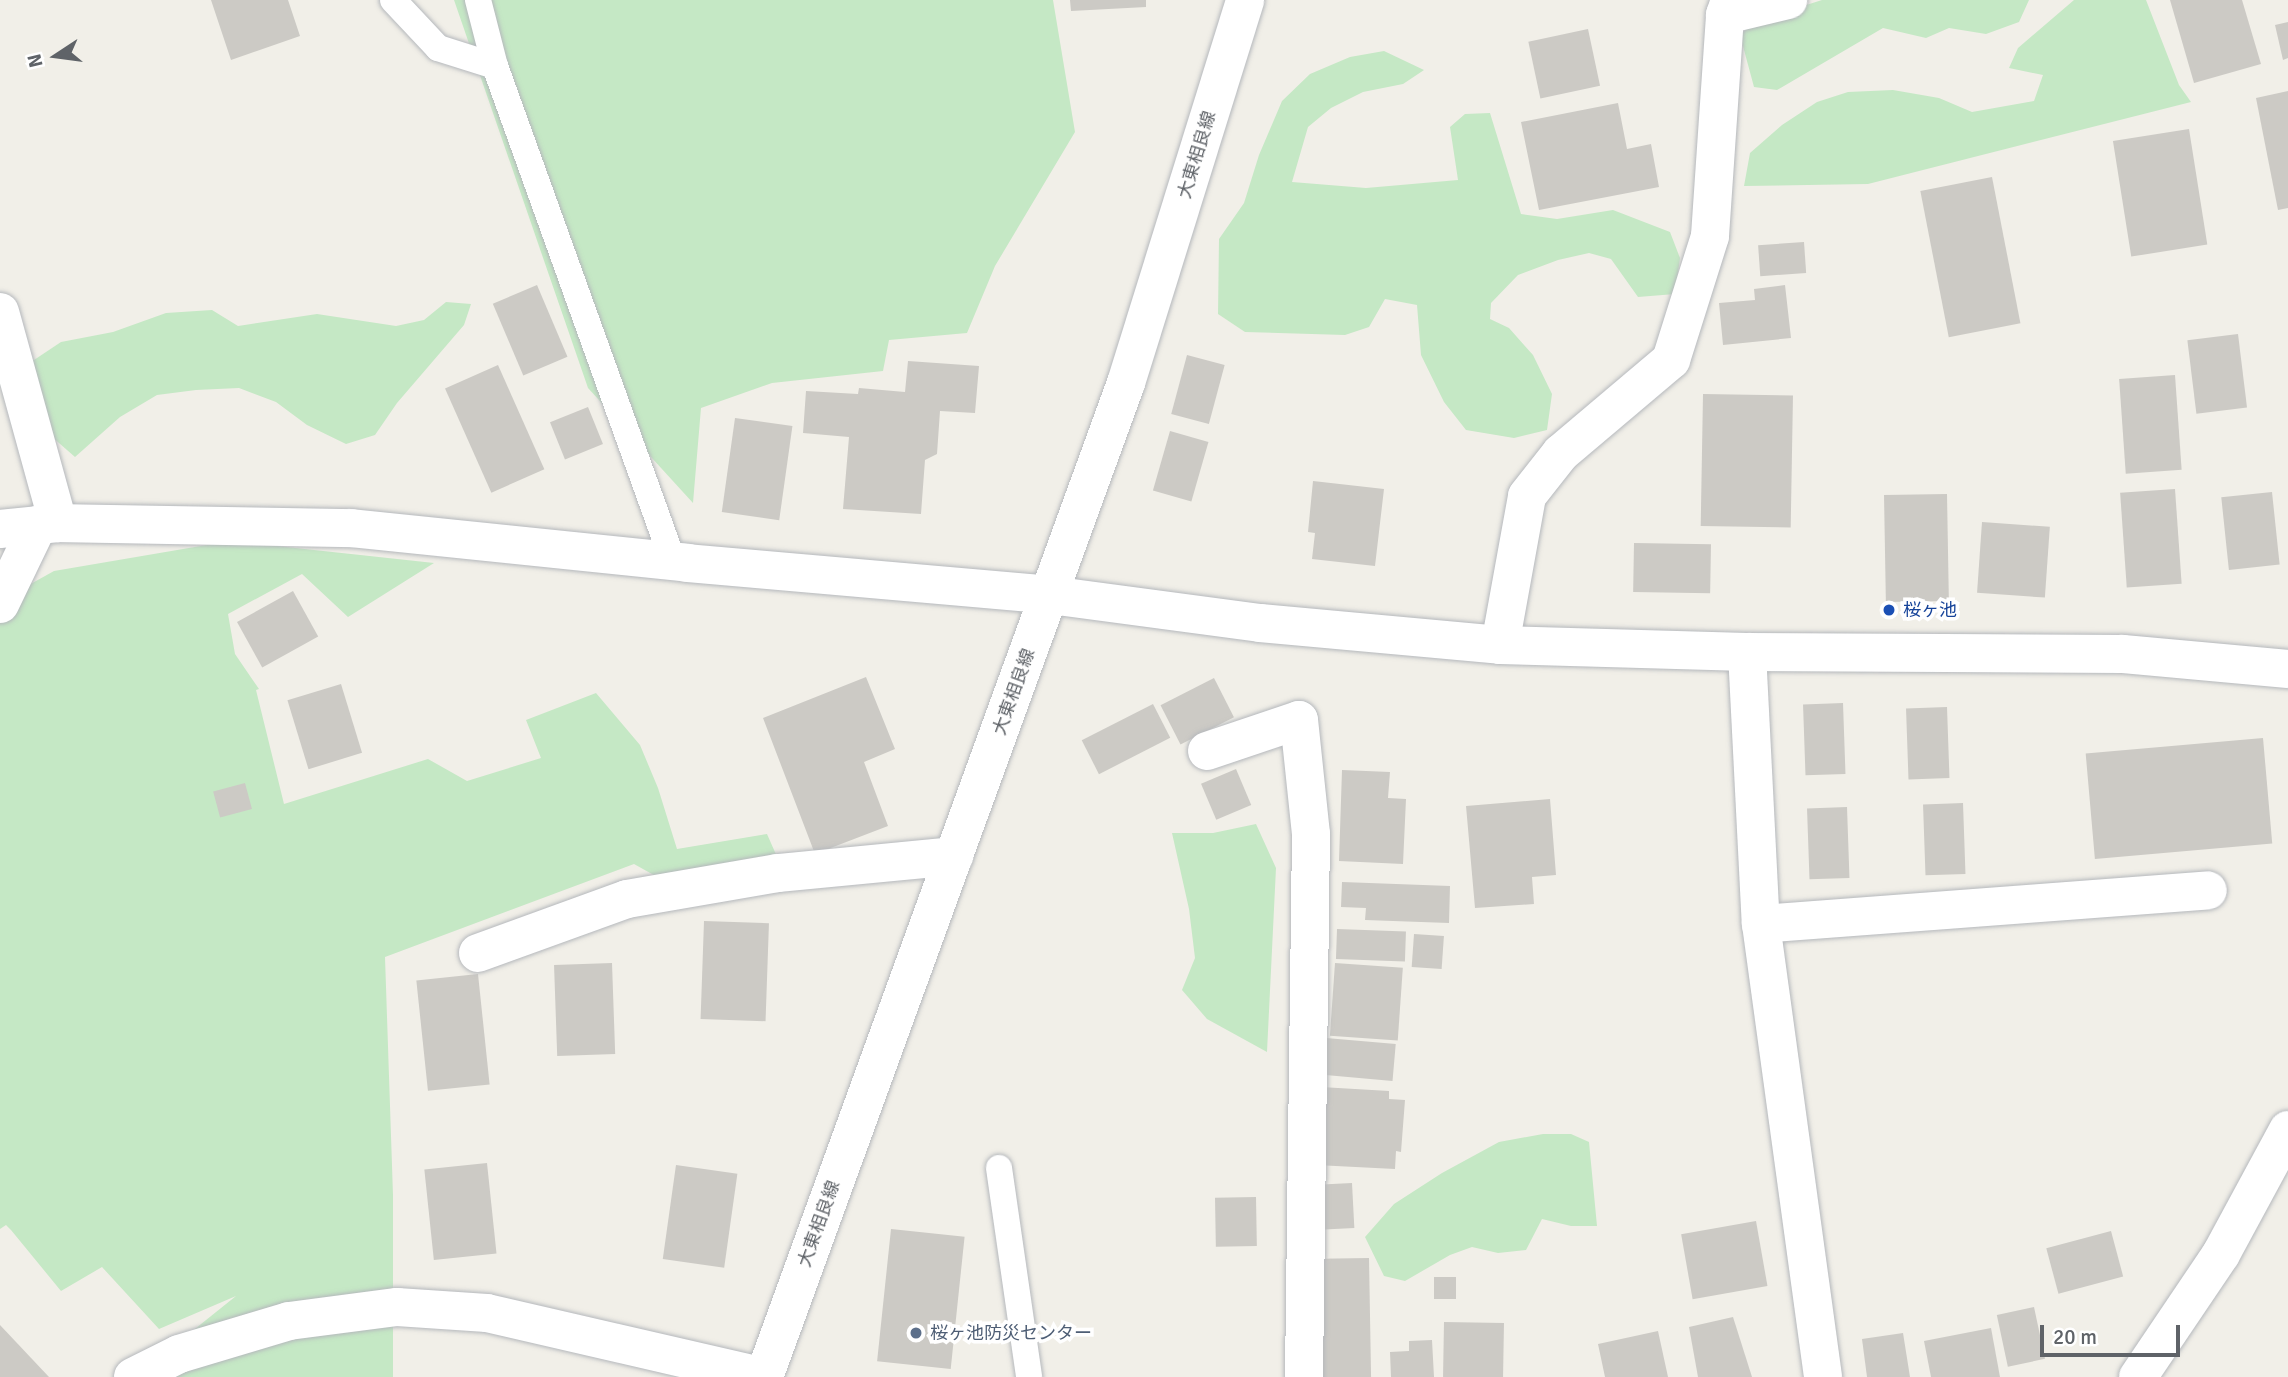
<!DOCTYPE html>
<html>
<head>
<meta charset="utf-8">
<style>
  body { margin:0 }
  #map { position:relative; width:2288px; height:1377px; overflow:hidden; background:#f1efe8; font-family:Signika,"Noto Sans JP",sans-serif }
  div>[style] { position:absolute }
  .green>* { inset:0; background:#c5e8c5 }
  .building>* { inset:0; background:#cccac5; transform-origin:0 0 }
  .roads { filter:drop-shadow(0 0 2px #b5b8bc) drop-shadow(0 0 2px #b5b8bc) }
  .service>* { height:26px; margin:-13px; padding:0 13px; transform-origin:13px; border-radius:13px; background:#fff }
  .minor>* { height:38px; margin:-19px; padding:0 19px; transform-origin:19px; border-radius:19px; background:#fff }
  .tertiary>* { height:38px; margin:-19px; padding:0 19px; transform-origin:19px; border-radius:19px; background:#fff }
  .secondary>* { height:38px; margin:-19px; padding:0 19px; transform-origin:19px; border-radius:19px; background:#fff }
  .dots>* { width:19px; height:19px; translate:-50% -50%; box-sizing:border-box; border:4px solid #fff; border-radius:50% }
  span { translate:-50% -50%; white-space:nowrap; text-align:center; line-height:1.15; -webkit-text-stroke:7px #fff; paint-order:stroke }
  .street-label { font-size:18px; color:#5f6368 }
  .transit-label { font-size:18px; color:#164399 }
  .left { translate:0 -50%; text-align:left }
  .service-label { font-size:18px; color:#4e5e75 }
  .north { position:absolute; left:21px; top:21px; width:70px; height:70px; -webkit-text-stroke:5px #fff; paint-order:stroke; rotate:257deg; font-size:19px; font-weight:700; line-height:28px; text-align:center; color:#5f6368 }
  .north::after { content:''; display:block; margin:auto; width:24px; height:32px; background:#5f6368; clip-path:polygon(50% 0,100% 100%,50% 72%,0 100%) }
  .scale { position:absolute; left:2040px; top:1325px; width:140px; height:32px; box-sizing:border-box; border:4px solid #5f6368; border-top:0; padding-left:9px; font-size:21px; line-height:24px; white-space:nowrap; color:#5f6368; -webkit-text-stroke:5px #fff; paint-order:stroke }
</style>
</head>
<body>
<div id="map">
  <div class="green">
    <div style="clip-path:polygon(454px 0,1053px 0,1075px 132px,995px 266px,967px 333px,889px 340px,883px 371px,772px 383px,701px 408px,693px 503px,588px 388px)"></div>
    <div style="clip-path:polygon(1822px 0,2029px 0,2019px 22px,1986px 34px,1949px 28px,1926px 38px,1883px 28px,1777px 90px,1754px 87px,1740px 35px,1756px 21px)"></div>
    <div style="clip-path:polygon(2074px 0,2146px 0,2179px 85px,2191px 102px,1868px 184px,1744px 186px,1750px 153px,1782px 125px,1817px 102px,1848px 92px,1893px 90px,1939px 98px,1972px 112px,2034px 101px,2043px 75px,2009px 68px,2018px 48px)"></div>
    <div style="clip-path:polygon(1384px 51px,1424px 70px,1403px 84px,1363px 92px,1331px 108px,1308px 127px,1292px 182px,1366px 188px,1458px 180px,1450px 127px,1465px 114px,1490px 113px,1521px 214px,1557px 219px,1613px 210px,1670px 232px,1680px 258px,1675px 294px,1638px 297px,1611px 259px,1589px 253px,1558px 260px,1518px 275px,1491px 303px,1490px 319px,1509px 328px,1533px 355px,1552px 394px,1547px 430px,1514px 438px,1466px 430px,1444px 402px,1421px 355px,1417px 305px,1385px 299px,1369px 327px,1345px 335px,1245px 332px,1218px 314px,1219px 239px,1244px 203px,1259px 155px,1282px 101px,1310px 74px,1350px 57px)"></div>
    <div style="clip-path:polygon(446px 302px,471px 304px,464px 325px,397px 403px,375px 435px,346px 444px,307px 425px,276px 402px,239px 388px,196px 390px,157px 395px,120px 417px,75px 457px,51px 436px,31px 362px,61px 342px,113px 332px,166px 313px,212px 310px,238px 326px,317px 314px,396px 326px,424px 320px)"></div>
    <div style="clip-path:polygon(230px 541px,434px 563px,348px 617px,302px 574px,228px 614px,235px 654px,259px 689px,256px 690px,284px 804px,428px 759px,467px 781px,541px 758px,526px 720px,596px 693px,640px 745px,658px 788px,677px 849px,767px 834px,778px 859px,670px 884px,634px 864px,385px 957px,393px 1195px,393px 1377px,135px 1377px,236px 1296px,159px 1329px,102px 1267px,61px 1291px,11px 1230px,6px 1225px,0 1229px,0 601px,54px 571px)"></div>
    <div style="clip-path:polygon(1256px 824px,1276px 868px,1267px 1052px,1207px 1019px,1182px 990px,1195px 958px,1189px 909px,1172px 833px,1213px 833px)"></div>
    <div style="clip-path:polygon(1543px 1134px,1571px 1134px,1589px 1142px,1597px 1226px,1571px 1226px,1542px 1219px,1526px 1250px,1498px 1253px,1472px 1247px,1450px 1255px,1405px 1281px,1384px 1276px,1365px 1237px,1394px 1204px,1442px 1173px,1499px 1142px)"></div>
  </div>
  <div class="building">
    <div style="clip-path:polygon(211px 0,288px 0,300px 36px,231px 60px)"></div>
    <div style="clip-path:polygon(1070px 0,1146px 0,1146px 7px,1071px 11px)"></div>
    <div style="clip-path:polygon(2170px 0,2242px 0,2261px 64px,2194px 83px)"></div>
    <div style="clip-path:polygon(2288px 22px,2288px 58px,2283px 60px,2275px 25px)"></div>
    <div style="left:1588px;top:29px;width:58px;height:61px;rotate:78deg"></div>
    <div style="clip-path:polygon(2288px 91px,2288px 208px,2278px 210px,2256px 98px)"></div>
    <div style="clip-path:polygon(1618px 103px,1627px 149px,1651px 144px,1659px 187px,1539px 210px,1521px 122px)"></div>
    <div style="left:2189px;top:129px;width:117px;height:77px;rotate:81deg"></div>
    <div style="left:1992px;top:177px;width:149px;height:73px;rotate:79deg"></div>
    <div style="left:1804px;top:242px;width:31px;height:46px;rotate:86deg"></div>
    <div style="left:537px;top:285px;width:78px;height:48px;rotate:67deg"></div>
    <div style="clip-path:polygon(1785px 285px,1791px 338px,1723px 345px,1719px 303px,1755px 300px,1754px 289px)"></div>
    <div style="left:2238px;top:334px;width:74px;height:51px;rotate:83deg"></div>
    <div style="left:1187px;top:355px;width:39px;height:61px;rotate:15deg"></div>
    <div style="clip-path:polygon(908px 361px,979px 366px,975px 413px,940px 411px,937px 454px,925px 460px,921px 514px,843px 509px,849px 437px,803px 433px,806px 391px,858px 394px,859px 388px,905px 392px)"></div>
    <div style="left:498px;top:365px;width:114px;height:58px;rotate:66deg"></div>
    <div style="left:2175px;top:375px;width:95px;height:56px;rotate:86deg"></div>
    <div style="left:1703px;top:394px;width:90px;height:132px;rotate:1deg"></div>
    <div style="left:588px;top:407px;width:40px;height:41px;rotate:68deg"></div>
    <div style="left:735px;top:418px;width:58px;height:95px;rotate:8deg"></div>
    <div style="left:1170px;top:431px;width:40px;height:62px;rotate:16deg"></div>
    <div style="clip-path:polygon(1313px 481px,1384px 489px,1375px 566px,1312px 559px,1315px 533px,1308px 532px)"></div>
    <div style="left:2175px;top:489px;width:95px;height:55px;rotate:86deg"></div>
    <div style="left:2272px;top:492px;width:73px;height:51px;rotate:84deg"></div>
    <div style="left:1947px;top:494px;width:107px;height:63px;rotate:89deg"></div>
    <div style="left:1982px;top:522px;width:68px;height:71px;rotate:4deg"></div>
    <div style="left:1634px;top:543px;width:77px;height:49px;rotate:1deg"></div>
    <div style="left:293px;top:591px;width:52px;height:64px;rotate:61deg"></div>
    <div style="clip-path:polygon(866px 677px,895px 749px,864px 762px,888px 826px,815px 854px,763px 718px)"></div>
    <div style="left:1214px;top:678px;width:44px;height:60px;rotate:63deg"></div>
    <div style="left:341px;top:684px;width:72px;height:56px;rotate:73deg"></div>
    <div style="left:1843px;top:703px;width:71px;height:40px;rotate:88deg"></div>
    <div style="left:1153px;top:704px;width:38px;height:80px;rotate:63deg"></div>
    <div style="left:1947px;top:707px;width:71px;height:41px;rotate:88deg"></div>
    <div style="left:2263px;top:738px;width:106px;height:178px;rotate:85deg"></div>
    <div style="left:1236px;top:769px;width:39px;height:38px;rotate:67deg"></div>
    <div style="clip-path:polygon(1342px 770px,1390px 772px,1388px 798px,1406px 799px,1403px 864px,1339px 861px)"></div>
    <div style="left:245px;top:783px;width:27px;height:33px;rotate:75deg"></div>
    <div style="clip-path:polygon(1550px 799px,1556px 875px,1532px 877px,1534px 904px,1475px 908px,1466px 806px)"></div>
    <div style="left:1963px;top:803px;width:71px;height:40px;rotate:88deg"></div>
    <div style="left:1847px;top:807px;width:71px;height:40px;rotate:88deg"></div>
    <div style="clip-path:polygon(1342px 882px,1450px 886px,1449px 923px,1365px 920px,1366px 908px,1341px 907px)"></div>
    <div style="left:704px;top:921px;width:65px;height:98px;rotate:2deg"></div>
    <div style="left:1337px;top:929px;width:69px;height:30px;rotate:2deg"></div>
    <div style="left:1414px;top:934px;width:30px;height:33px;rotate:4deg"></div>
    <div style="left:612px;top:963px;width:91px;height:58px;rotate:88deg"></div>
    <div style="left:1335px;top:963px;width:68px;height:73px;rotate:4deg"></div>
    <div style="left:478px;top:974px;width:111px;height:62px;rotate:84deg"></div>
    <div style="left:1326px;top:1038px;width:70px;height:37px;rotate:5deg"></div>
    <div style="clip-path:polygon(1321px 1087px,1389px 1091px,1389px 1099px,1405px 1100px,1401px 1152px,1396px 1151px,1395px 1169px,1316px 1165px)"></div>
    <div style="left:487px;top:1163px;width:91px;height:63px;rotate:84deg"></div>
    <div style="left:676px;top:1165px;width:62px;height:95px;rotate:8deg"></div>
    <div style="left:1352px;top:1183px;width:45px;height:40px;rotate:87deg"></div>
    <div style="left:1256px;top:1197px;width:49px;height:41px;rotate:89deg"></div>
    <div style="left:1756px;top:1221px;width:66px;height:76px;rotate:80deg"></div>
    <div style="left:891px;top:1229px;width:74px;height:133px;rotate:6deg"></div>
    <div style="left:2111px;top:1231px;width:47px;height:67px;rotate:75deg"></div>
    <div style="left:1369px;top:1258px;width:119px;height:49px;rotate:89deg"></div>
    <div style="left:1434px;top:1277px;width:22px;height:22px"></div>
    <div style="left:2034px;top:1307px;width:53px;height:38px;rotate:78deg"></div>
    <div style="clip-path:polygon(1733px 1317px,1752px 1377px,1698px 1377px,1689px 1327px)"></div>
    <div style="left:1444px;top:1322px;width:60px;height:55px;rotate:1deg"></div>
    <div style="clip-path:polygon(0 1325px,49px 1377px,0 1377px)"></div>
    <div style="clip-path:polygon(1991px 1328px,2000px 1377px,1931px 1377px,1924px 1341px)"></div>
    <div style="clip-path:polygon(1658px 1331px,1668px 1377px,1605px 1377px,1598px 1344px)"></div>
    <div style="clip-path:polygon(1903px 1333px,1910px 1377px,1867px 1377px,1862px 1339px)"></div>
    <div style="clip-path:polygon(1432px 1340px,1434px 1377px,1391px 1377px,1390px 1352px,1409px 1351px,1409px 1341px)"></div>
  </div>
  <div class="roads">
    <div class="service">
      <div style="left:393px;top:0;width:66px;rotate:46.8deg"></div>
      <div style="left:438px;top:48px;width:60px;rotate:17.5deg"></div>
      <div style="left:478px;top:0;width:68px;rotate:75.6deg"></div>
      <div style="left:495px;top:66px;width:526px;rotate:70.22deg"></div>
      <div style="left:999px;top:1168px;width:211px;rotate:81.8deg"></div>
    </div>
    <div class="minor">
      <div style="left:1725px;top:15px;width:65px;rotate:-13.4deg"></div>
      <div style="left:0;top:604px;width:88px;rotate:-64.3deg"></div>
      <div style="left:1500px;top:645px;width:151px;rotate:-79.7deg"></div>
      <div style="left:1527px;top:496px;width:55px;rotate:-51.7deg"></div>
      <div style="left:1561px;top:453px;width:144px;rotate:-40.2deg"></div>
      <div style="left:1671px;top:360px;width:130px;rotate:-72.5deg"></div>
      <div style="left:1710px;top:236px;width:222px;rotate:-86.1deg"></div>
      <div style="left:1725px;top:15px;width:16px;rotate:-72deg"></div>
      <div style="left:1747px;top:652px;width:272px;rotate:87.1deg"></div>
      <div style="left:1761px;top:924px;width:457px;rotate:82.2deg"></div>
      <div style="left:1207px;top:751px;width:97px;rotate:-18.6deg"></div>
      <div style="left:1299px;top:720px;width:115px;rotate:84deg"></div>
      <div style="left:1311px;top:834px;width:543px;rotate:90.74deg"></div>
      <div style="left:1761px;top:924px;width:448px;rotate:-4.3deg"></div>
      <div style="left:478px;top:953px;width:158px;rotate:-19.9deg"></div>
      <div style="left:627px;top:899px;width:153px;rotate:-9.8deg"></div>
      <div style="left:778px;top:873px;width:177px;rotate:-5.5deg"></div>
      <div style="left:133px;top:1377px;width:51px;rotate:-26.6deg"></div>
      <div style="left:179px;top:1354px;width:115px;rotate:-16.7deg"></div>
      <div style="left:289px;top:1321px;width:109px;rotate:-7.4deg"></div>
      <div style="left:397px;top:1307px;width:90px;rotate:3.8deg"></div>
      <div style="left:487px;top:1313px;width:284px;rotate:13deg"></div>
    </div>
    <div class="tertiary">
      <div style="left:0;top:312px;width:219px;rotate:74.6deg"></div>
      <div style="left:0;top:529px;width:58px;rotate:-5.9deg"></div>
      <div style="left:58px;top:523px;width:293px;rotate:1deg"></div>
      <div style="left:351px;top:528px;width:338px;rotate:5.9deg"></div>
      <div style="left:687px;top:563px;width:364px;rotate:5deg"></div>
      <div style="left:1050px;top:595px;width:212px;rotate:7.6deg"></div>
      <div style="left:1260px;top:623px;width:241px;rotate:5.2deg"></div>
      <div style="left:1500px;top:645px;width:247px;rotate:1.6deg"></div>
      <div style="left:1747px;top:652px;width:376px;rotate:0.3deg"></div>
      <div style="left:2123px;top:654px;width:166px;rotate:5.2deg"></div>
      <div style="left:2138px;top:1377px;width:148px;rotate:-56deg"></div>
      <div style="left:2221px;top:1254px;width:141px;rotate:-61.6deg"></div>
    </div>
    <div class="secondary">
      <div style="left:764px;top:1377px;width:1058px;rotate:-69.99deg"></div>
      <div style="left:1126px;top:383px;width:401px;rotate:-72.7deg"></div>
    </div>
  </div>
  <div class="dots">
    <div style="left:1889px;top:610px;background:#1a4fb4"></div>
    <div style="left:916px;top:1333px;background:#5c6f8a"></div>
  </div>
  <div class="street-label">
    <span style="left:1197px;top:155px;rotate:-73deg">大東相良線</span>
    <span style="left:1014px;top:692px;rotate:-70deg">大東相良線</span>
    <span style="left:819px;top:1224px;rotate:-70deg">大東相良線</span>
  </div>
  <div class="transit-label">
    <span class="left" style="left:1903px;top:610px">桜ヶ池</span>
  </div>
  <div class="service-label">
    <span class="left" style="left:930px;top:1333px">桜ヶ池防災センター</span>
  </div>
  <div class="north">N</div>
  <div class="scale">20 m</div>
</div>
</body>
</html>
